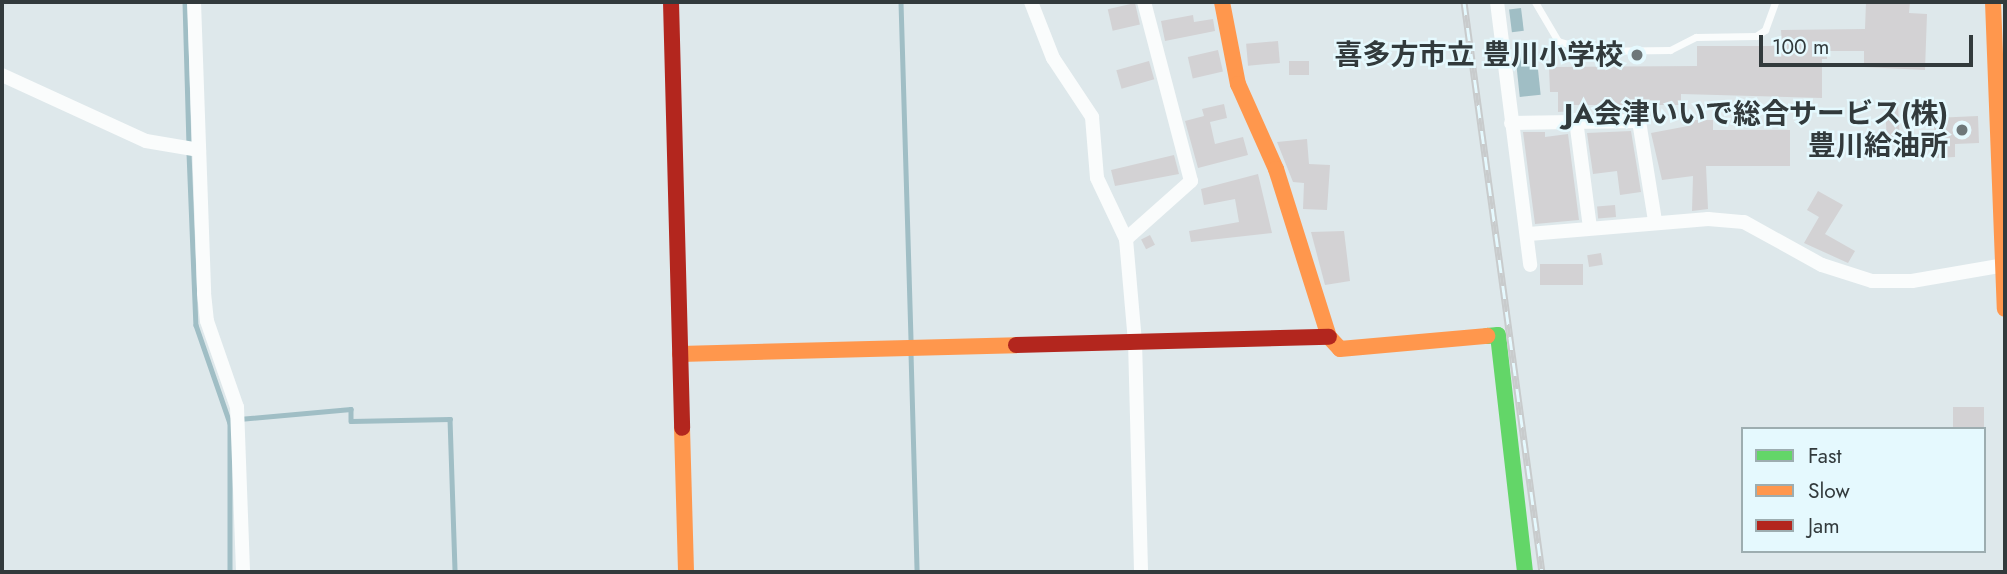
<!DOCTYPE html>
<html>
<head>
<meta charset="utf-8">
<style>
  body { margin:0 }
  #map { position:relative; width:2007px; height:574px; overflow:hidden; background:#dee8eb; font-family:Jost,"Noto Sans JP",sans-serif }
  div>[style] { position:absolute }
  .water>* { inset:0; background:#a0bec5; transform-origin:0 0 }
  .stream>* { height:4.5px; margin:-2.25px; padding:0 2.25px; transform-origin:2.25px; border-radius:2.25px; background:#a0bec5 }
  .building>* { inset:0; background:#d3d2d4; transform-origin:0 0 }
  .lane>* { height:7px; margin:-3.5px; padding:0 3.5px; transform-origin:3.5px; border-radius:3.5px; background:#fafcfc }
  .street>* { height:14px; margin:-7px; padding:0 7px; transform-origin:7px; border-radius:7px; background:#fafcfc }
  .fast>* { height:16px; margin:-8px; padding:0 8px; transform-origin:8px; border-radius:8px; background:#63d668 }
  .slow>* { height:16px; margin:-8px; padding:0 8px; transform-origin:8px; border-radius:8px; background:#ff974d }
  .jam>* { height:16px; margin:-8px; padding:0 8px; transform-origin:8px; border-radius:8px; background:#b3261e }
  .rail>* { height:7px; margin-top:-3.5px; transform-origin:0; background:repeating-linear-gradient(90deg,#e5f9fe 0 13px,#c8cbcc 0 26px); box-sizing:border-box; border-block:2px solid #c8cbcc }
  .dots>* { width:19px; height:19px; translate:-50% -50%; box-sizing:border-box; border:4px solid #e5f9fe; border-radius:50% }
  span { translate:-50% -50%; white-space:nowrap; text-align:center; line-height:1.15; -webkit-text-stroke:5px #e5f9fe; paint-order:stroke }
  .poi-label { font-size:28px; color:#323a3c; font-weight:700 }
  .right { translate:-100% -50%; text-align:right }
  .frame { position:absolute; inset:0; border:4px solid #323a3c; pointer-events:none }
  .legend { position:absolute; left:1741px; top:427px; width:245px; height:126px; box-sizing:border-box; background:#e5f9fe; border:2px solid #9dadb0; margin:0; padding:9px 12px; list-style:none; font-size:21px; color:#323a3c }
  .legend li { display:flex; align-items:center; gap:14px; height:35px }
  .legend b { width:35px; border:2px solid #9dadb0 }
  .scale { position:absolute; left:1759px; top:35px; width:214px; height:32px; box-sizing:border-box; border:4px solid #323a3c; border-top:0; padding-left:9px; font-size:21px; line-height:24px; white-space:nowrap; color:#323a3c; -webkit-text-stroke:5px #e5f9fe; paint-order:stroke }
</style>
</head>
<body>
<div id="map">
  <div class="water">
    <div style="left:1521px;top:8px;width:23px;height:12px;rotate:83deg"></div>
    <div style="left:1535px;top:41px;width:54px;height:21px;rotate:84deg"></div>
  </div>
  <div class="stream">
    <div style="left:185px;top:2px;width:142px;rotate:88.4deg"></div>
    <div style="left:901px;top:2px;width:342px;rotate:88.3deg"></div>
    <div style="left:189px;top:153px;width:172px;rotate:87.7deg"></div>
    <div style="left:196px;top:325px;width:104px;rotate:70.9deg"></div>
    <div style="left:230px;top:423px;width:149px;rotate:90deg"></div>
    <div style="left:911px;top:353px;width:219px;rotate:88.4deg"></div>
    <div style="left:239px;top:419px;width:112px;rotate:-5.1deg"></div>
    <div style="left:351px;top:409px;width:12px;rotate:90deg"></div>
    <div style="left:351px;top:421px;width:99px;rotate:-1.2deg"></div>
    <div style="left:450px;top:419px;width:153px;rotate:88.1deg"></div>
  </div>
  <div class="building">
    <div style="clip-path:polygon(1866px 2px,1910px 2px,1909px 13px,1927px 14px,1925px 70px,1864px 67px,1864px 51px,1827px 51px,1827px 59px,1822px 59px,1822px 98px,1681px 94px,1681px 105px,1573px 105px,1573px 111px,1558px 112px,1558px 92px,1550px 92px,1549px 67px,1697px 66px,1697px 46px,1782px 46px,1781px 30px,1865px 29px)"></div>
    <div style="left:1135px;top:3px;width:22px;height:28px;rotate:77deg"></div>
    <div style="clip-path:polygon(1193px 15px,1194px 22px,1213px 19px,1215px 31px,1165px 41px,1161px 21px)"></div>
    <div style="left:1278px;top:41px;width:22px;height:32px;rotate:85deg"></div>
    <div style="left:1218px;top:50px;width:22px;height:31px;rotate:77deg"></div>
    <div style="left:1149px;top:61px;width:19px;height:34px;rotate:74deg"></div>
    <div style="left:1289px;top:61px;width:20px;height:14px"></div>
    <div style="clip-path:polygon(1224px 104px,1227px 118px,1210px 122px,1215px 144px,1243px 137px,1248px 155px,1198px 168px,1185px 121px,1204px 116px,1202px 109px)"></div>
    <div style="left:1898px;top:104px;width:36px;height:13px;rotate:87deg"></div>
    <div style="clip-path:polygon(1978px 116px,1979px 143px,1955px 144px,1955px 157px,1935px 158px,1934px 118px)"></div>
    <div style="clip-path:polygon(1688px 120px,1713px 120px,1713px 130px,1790px 130px,1790px 166px,1706px 166px,1708px 209px,1692px 211px,1693px 176px,1662px 180px,1651px 133px,1688px 126px)"></div>
    <div style="clip-path:polygon(1631px 131px,1641px 192px,1620px 195px,1617px 171px,1593px 174px,1587px 133px)"></div>
    <div style="clip-path:polygon(1523px 132px,1545px 132px,1545px 137px,1568px 134px,1579px 220px,1535px 224px)"></div>
    <div style="clip-path:polygon(1307px 139px,1309px 164px,1330px 165px,1327px 210px,1303px 209px,1304px 183px,1293px 182px,1277px 142px)"></div>
    <div style="clip-path:polygon(1174px 155px,1179px 174px,1115px 186px,1111px 170px)"></div>
    <div style="clip-path:polygon(1258px 174px,1272px 233px,1191px 242px,1189px 231px,1239px 222px,1235px 199px,1204px 205px,1201px 189px)"></div>
    <div style="clip-path:polygon(1818px 191px,1843px 205px,1825px 234px,1855px 251px,1848px 263px,1804px 243px,1819px 217px,1807px 210px)"></div>
    <div style="left:1615px;top:205px;width:12px;height:18px;rotate:85deg"></div>
    <div style="clip-path:polygon(1344px 231px,1350px 281px,1325px 285px,1311px 232px)"></div>
    <div style="left:1150px;top:235px;width:11px;height:10px;rotate:63deg"></div>
    <div style="left:1601px;top:253px;width:12px;height:14px;rotate:81deg"></div>
    <div style="left:1540px;top:264px;width:43px;height:21px"></div>
    <div style="left:1953px;top:407px;width:31px;height:22px"></div>
  </div>
  <div class="lane">
    <div style="left:1535px;top:2px;width:45px;rotate:59.5deg"></div>
    <div style="left:1558px;top:41px;width:34px;rotate:17deg"></div>
    <div style="left:1590px;top:51px;width:80px;rotate:-0.7deg"></div>
    <div style="left:1670px;top:50px;width:29px;rotate:-27deg"></div>
    <div style="left:1696px;top:37px;width:60px;rotate:-1deg"></div>
    <div style="left:1756px;top:36px;width:11px;rotate:-34deg"></div>
    <div style="left:1765px;top:30px;width:30px;rotate:-70deg"></div>
  </div>
  <div class="street">
    <div style="left:194px;top:2px;width:291px;rotate:88deg"></div>
    <div style="left:204px;top:293px;width:28px;rotate:84deg"></div>
    <div style="left:207px;top:321px;width:91px;rotate:70.8deg"></div>
    <div style="left:237px;top:407px;width:165px;rotate:87.9deg"></div>
    <div style="left:1031px;top:2px;width:60px;rotate:68.6deg"></div>
    <div style="left:1053px;top:58px;width:71px;rotate:56.5deg"></div>
    <div style="left:1092px;top:117px;width:61px;rotate:85.3deg"></div>
    <div style="left:1097px;top:178px;width:68px;rotate:64.6deg"></div>
    <div style="left:1126px;top:239px;width:102px;rotate:85deg"></div>
    <div style="left:1135px;top:341px;width:231px;rotate:88.5deg"></div>
    <div style="left:1497px;top:2px;width:265px;rotate:82.8deg"></div>
    <div style="left:2px;top:75px;width:158px;rotate:24.6deg"></div>
    <div style="left:146px;top:141px;width:54px;rotate:9.6deg"></div>
    <div style="left:1576px;top:120px;width:109px;rotate:82.6deg"></div>
    <div style="left:1511px;top:123px;width:128px;rotate:-0.9deg"></div>
    <div style="left:1639px;top:121px;width:101px;rotate:80.9deg"></div>
    <div style="left:1529px;top:234px;width:180px;rotate:-4.8deg"></div>
    <div style="left:1708px;top:219px;width:36px;rotate:5deg"></div>
    <div style="left:1744px;top:222px;width:89px;rotate:28.9deg"></div>
    <div style="left:1822px;top:265px;width:52px;rotate:17.7deg"></div>
    <div style="left:1872px;top:281px;width:40px"></div>
    <div style="left:1912px;top:281px;width:94px;rotate:-9.8deg"></div>
    <div style="left:1126px;top:239px;width:87px;rotate:-41.7deg"></div>
    <div style="left:1191px;top:181px;width:185px;rotate:-104.7deg"></div>
  </div>
  <div class="fast">
    <div style="left:1487px;top:336px;width:11px;rotate:-5deg"></div>
    <div style="left:1498px;top:335px;width:239px;rotate:83.5deg"></div>
  </div>
  <div class="slow">
    <div style="left:1222px;top:2px;width:84px;rotate:79deg"></div>
    <div style="left:1238px;top:84px;width:93px;rotate:65.9deg"></div>
    <div style="left:1276px;top:169px;width:176px;rotate:72.5deg"></div>
    <div style="left:1329px;top:337px;width:16px;rotate:47deg"></div>
    <div style="left:1340px;top:349px;width:148px;rotate:-5.1deg"></div>
    <div style="left:1993px;top:2px;width:307px;rotate:87.8deg"></div>
    <div style="left:680px;top:354px;width:336px;rotate:-1.5deg"></div>
    <div style="left:682px;top:428px;width:144px;rotate:88.4deg"></div>
  </div>
  <div class="jam">
    <div style="left:671px;top:2px;width:426px;rotate:88.5deg"></div>
    <div style="left:1016px;top:345px;width:313px;rotate:-1.5deg"></div>
  </div>
  <div class="rail">
    <div style="left:1464px;top:2px;width:575px;rotate:82.21deg"></div>
  </div>
  <div class="dots">
    <div style="left:1637px;top:55px;background:#6e7779"></div>
    <div style="left:1962px;top:130px;background:#6e7779"></div>
  </div>
  <div class="poi-label">
    <span class="right" style="left:1623px;top:55px">喜多方市立 豊川小学校</span>
    <span class="right" style="left:1948px;top:130px">JA会津いいで総合サービス(株)<br>豊川給油所</span>
  </div>
  <div class="frame"></div>
  <ul class="legend">
  <li><b style="height:9px;background:#63d668"></b>Fast</li>
  <li><b style="height:9px;background:#ff974d"></b>Slow</li>
  <li><b style="height:9px;background:#b3261e"></b>Jam</li>
  </ul>
  <div class="scale">100 m</div>
</div>
</body>
</html>
